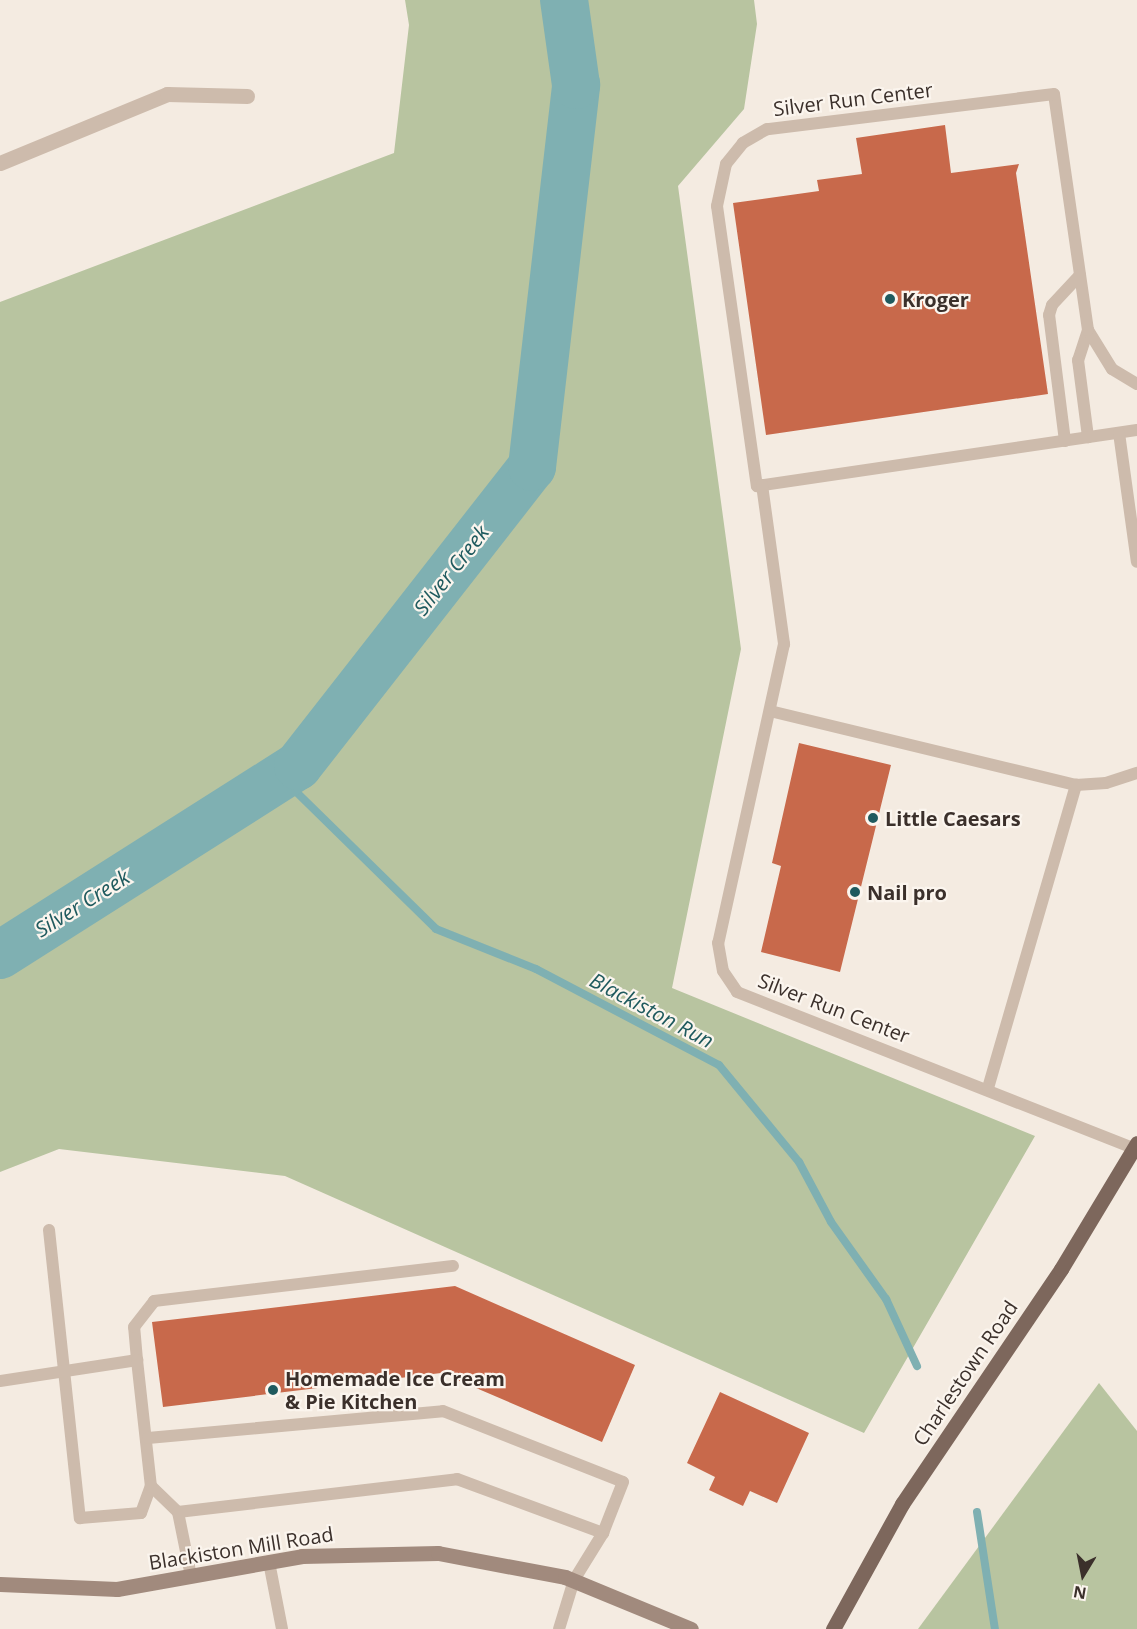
<!DOCTYPE html>
<html>
<head>
<meta charset="utf-8">
<style>
  body { margin:0 }
  #map { position:relative; width:1137px; height:1629px; overflow:hidden; background:#f4ebe1; font-family:"Open Sans",sans-serif }
  div>[style] { position:absolute }
  .green>* { inset:0; background:#b8c4a0 }
  .stream>* { height:8px; margin:-4px; padding:0 4px; transform-origin:4px; border-radius:4px; background:#7fb0b2 }
  .river>* { height:48px; margin:-24px; padding:0 24px; transform-origin:24px; border-radius:24px; background:#7fb0b2 }
  .building>* { inset:0; background:#c8694b }
  .lane>* { height:12px; margin:-6px; padding:0 6px; transform-origin:6px; border-radius:6px; background:#cdbbac }
  .street>* { height:15px; margin:-7.5px; padding:0 7.5px; transform-origin:7.5px; border-radius:7.5px; background:#cdbbac }
  .secondary>* { height:15px; margin:-7.5px; padding:0 7.5px; transform-origin:7.5px; border-radius:7.5px; background:#a18a7d }
  .primary>* { height:15px; margin:-7.5px; padding:0 7.5px; transform-origin:7.5px; border-radius:7.5px; background:#7d675c }
  .dots>* { width:16px; height:16px; translate:-50% -50%; box-sizing:border-box; border:3px solid #fbf5ee; border-radius:50% }
  span { translate:-50% -50%; white-space:nowrap; text-align:center; line-height:1.15; -webkit-text-stroke:4.5px #fbf5ee; paint-order:stroke }
  .street-label { font-size:20px; color:#3b302b }
  .poi-label { font-size:20px; color:#3b302b; font-weight:700 }
  .left { translate:0 -50%; text-align:left }
  .water-label { font-size:21px; color:#1f5a5e; font-style:italic }
  .north { position:absolute; left:1053px; top:1545px; width:60px; height:60px; -webkit-text-stroke:4px #fbf5ee; paint-order:stroke; rotate:190deg; font-size:16px; font-weight:700; line-height:24px; text-align:center; color:#3b302b }
  .north::after { content:''; display:block; margin:auto; width:21px; height:27px; background:#3b302b; clip-path:polygon(50% 0,100% 100%,50% 72%,0 100%) }
</style>
</head>
<body>
<div id="map">
  <div class="green">
    <div style="clip-path:polygon(405px 0,754px 0,757px 24px,744px 109px,678px 186px,741px 649px,672px 988px,1035px 1136px,864px 1433px,285px 1176px,59px 1149px,0 1172px,0 302px,394px 153px,409px 25px)"></div>
    <div style="clip-path:polygon(1099px 1383px,1137px 1431px,1137px 1629px,918px 1629px)"></div>
  </div>
  <div class="stream">
    <div style="left:281px;top:777px;width:217px;rotate:44.4deg"></div>
    <div style="left:436px;top:929px;width:108px;rotate:21.8deg"></div>
    <div style="left:536px;top:969px;width:207px;rotate:27.7deg"></div>
    <div style="left:719px;top:1065px;width:126px;rotate:50.5deg"></div>
    <div style="left:799px;top:1162px;width:68px;rotate:61.9deg"></div>
    <div style="left:831px;top:1222px;width:95px;rotate:54.5deg"></div>
    <div style="left:886px;top:1299px;width:74px;rotate:65.2deg"></div>
    <div style="left:977px;top:1512px;width:118px;rotate:81.3deg"></div>
  </div>
  <div class="river">
    <div style="left:0;top:955px;width:353px;rotate:-32.4deg"></div>
    <div style="left:298px;top:766px;width:380px;rotate:-52deg"></div>
    <div style="left:532px;top:467px;width:385px;rotate:-83.4deg"></div>
    <div style="left:576px;top:85px;width:86px;rotate:-98deg"></div>
  </div>
  <div class="building">
    <div style="clip-path:polygon(945px 125px,951px 173px,1019px 164px,1016px 173px,1048px 394px,766px 435px,733px 203px,819px 191px,817px 180px,862px 174px,856px 138px)"></div>
    <div style="clip-path:polygon(799px 743px,891px 765px,840px 972px,761px 952px,781px 866px,772px 863px)"></div>
    <div style="clip-path:polygon(455px 1286px,635px 1365px,602px 1442px,441px 1373px,163px 1407px,152px 1322px)"></div>
    <div style="clip-path:polygon(720px 1392px,809px 1433px,777px 1503px,750px 1491px,743px 1506px,709px 1490px,715px 1477px,687px 1463px)"></div>
  </div>
  <div class="lane">
    <div style="left:1088px;top:330px;width:32px;rotate:108deg"></div>
    <div style="left:1078px;top:360px;width:78px;rotate:82.6deg"></div>
    <div style="left:1137px;top:384px;width:29px;rotate:-149deg"></div>
    <div style="left:1112px;top:369px;width:46px;rotate:-121.6deg"></div>
    <div style="left:1088px;top:330px;width:238px;rotate:-98.2deg"></div>
    <div style="left:1054px;top:94px;width:289px;rotate:173deg"></div>
    <div style="left:767px;top:129px;width:28px;rotate:150deg"></div>
    <div style="left:743px;top:143px;width:27px;rotate:129deg"></div>
    <div style="left:726px;top:164px;width:43px;rotate:102.1deg"></div>
    <div style="left:717px;top:206px;width:283px;rotate:81.9deg"></div>
    <div style="left:757px;top:486px;width:384px;rotate:-8.4deg"></div>
    <div style="left:1119px;top:433px;width:130px;rotate:82.1deg"></div>
    <div style="left:1065px;top:441px;width:127px;rotate:-97.2deg"></div>
    <div style="left:1049px;top:315px;width:10px;rotate:-73deg"></div>
    <div style="left:1052px;top:305px;width:41px;rotate:-47deg"></div>
    <div style="left:762px;top:485px;width:161px;rotate:82.1deg"></div>
    <div style="left:784px;top:644px;width:306px;rotate:102.4deg"></div>
    <div style="left:718px;top:943px;width:28px;rotate:80deg"></div>
    <div style="left:723px;top:971px;width:25px;rotate:56deg"></div>
    <div style="left:737px;top:992px;width:427px;rotate:21.5deg"></div>
    <div style="left:770px;top:711px;width:315px;rotate:13.6deg"></div>
    <div style="left:1076px;top:785px;width:30px;rotate:-4deg"></div>
    <div style="left:1106px;top:783px;width:33px;rotate:-18deg"></div>
    <div style="left:988px;top:1088px;width:316px;rotate:-73.8deg"></div>
    <div style="left:49px;top:1230px;width:290px;rotate:83.9deg"></div>
    <div style="left:80px;top:1518px;width:61px;rotate:-4.7deg"></div>
    <div style="left:141px;top:1513px;width:29px;rotate:-70deg"></div>
    <div style="left:137px;top:1360px;width:33px;rotate:-95deg"></div>
    <div style="left:134px;top:1327px;width:33px;rotate:-52deg"></div>
    <div style="left:154px;top:1301px;width:301px;rotate:-6.7deg"></div>
    <div style="left:0;top:1381px;width:139px;rotate:-8.7deg"></div>
    <div style="left:137px;top:1360px;width:127px;rotate:83.7deg"></div>
    <div style="left:151px;top:1486px;width:37px;rotate:44deg"></div>
    <div style="left:148px;top:1438px;width:296px;rotate:-5.2deg"></div>
    <div style="left:443px;top:1411px;width:193px;rotate:21.5deg"></div>
    <div style="left:623px;top:1482px;width:55px;rotate:111.4deg"></div>
    <div style="left:269px;top:1562px;width:68px;rotate:79deg"></div>
    <div style="left:191px;top:1576px;width:65px;rotate:-101.5deg"></div>
    <div style="left:178px;top:1512px;width:281px;rotate:-6.7deg"></div>
    <div style="left:457px;top:1479px;width:156px;rotate:20.3deg"></div>
    <div style="left:603px;top:1533px;width:55px;rotate:121.7deg"></div>
    <div style="left:574px;top:1580px;width:51px;rotate:107deg"></div>
  </div>
  <div class="street">
    <div style="left:0;top:163px;width:181px;rotate:-22.4deg"></div>
    <div style="left:167px;top:94px;width:80px;rotate:1.4deg"></div>
  </div>
  <div class="secondary">
    <div style="left:0;top:1584px;width:117px;rotate:2.4deg"></div>
    <div style="left:117px;top:1589px;width:188px;rotate:-10.1deg"></div>
    <div style="left:302px;top:1556px;width:136px;rotate:-1.3deg"></div>
    <div style="left:438px;top:1553px;width:129px;rotate:10.7deg"></div>
    <div style="left:565px;top:1577px;width:136px;rotate:22.4deg"></div>
  </div>
  <div class="primary">
    <div style="left:833px;top:1629px;width:143px;rotate:-61.1deg"></div>
    <div style="left:902px;top:1504px;width:284px;rotate:-55.9deg"></div>
    <div style="left:1061px;top:1269px;width:147px;rotate:-58.9deg"></div>
  </div>
  <div class="dots">
    <div style="left:890px;top:299px;background:#1f5a5e"></div>
    <div style="left:873px;top:818px;background:#1f5a5e"></div>
    <div style="left:855px;top:892px;background:#1f5a5e"></div>
    <div style="left:273px;top:1390px;background:#1f5a5e"></div>
  </div>
  <div class="street-label">
    <span style="left:853px;top:99px;rotate:-7deg">Silver Run Center</span>
    <span style="left:834px;top:1008px;rotate:21deg">Silver Run Center</span>
    <span style="left:965px;top:1373px;rotate:-56deg">Charlestown Road</span>
    <span style="left:241px;top:1548px;rotate:-9deg">Blackiston Mill Road</span>
  </div>
  <div class="poi-label">
    <span class="left" style="left:902px;top:299px">Kroger</span>
    <span class="left" style="left:885px;top:818px">Little Caesars</span>
    <span class="left" style="left:867px;top:892px">Nail pro</span>
    <span class="left" style="left:285px;top:1390px">Homemade Ice Cream<br>&amp; Pie Kitchen</span>
  </div>
  <div class="water-label">
    <span style="left:451px;top:570px;rotate:-52deg">Silver Creek</span>
    <span style="left:82px;top:903px;rotate:-32deg">Silver Creek</span>
    <span style="left:652px;top:1010px;rotate:28deg">Blackiston Run</span>
  </div>
  <div class="north">N</div>
</div>
</body>
</html>
